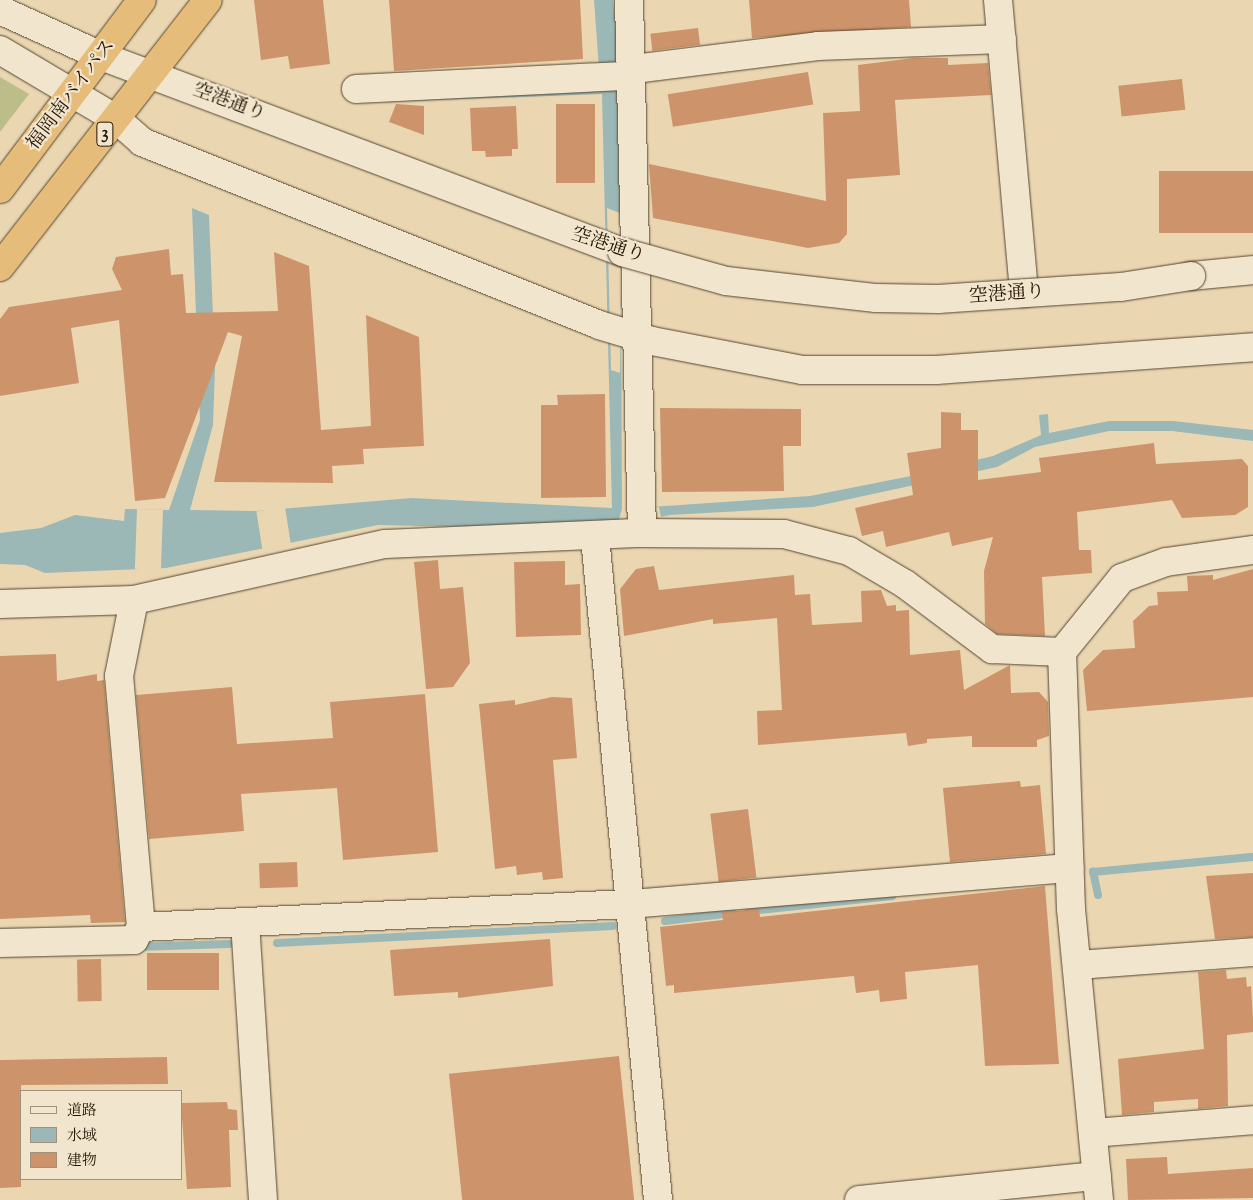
<!DOCTYPE html>
<html>
<head>
<meta charset="utf-8">
<style>
  body { margin:0 }
  #map { position:relative; width:1253px; height:1200px; overflow:hidden; background:#ead7b2; font-family:"Sorts Mill Goudy","Noto Serif JP",serif }
  div>[style] { position:absolute }
  .green>* { inset:0; background:#bcbd89 }
  .water>* { inset:0; background:#9bb7b6 }
  .pier>* { inset:0; background:#ead7b2; transform-origin:0 0 }
  .stream>* { height:8px; margin:-4px; padding:0 4px; transform-origin:4px; border-radius:4px; background:#9bb7b6 }
  .building>* { inset:0; background:#cd936a; transform-origin:0 0 }
  .roads { filter:drop-shadow(0 0 1px #564530) drop-shadow(0 0 1px #564530) }
  .minor>* { height:28px; margin:-14px; padding:0 14px; transform-origin:14px; border-radius:14px; background:#f1e5cd }
  .highway>* { height:28px; margin:-14px; padding:0 14px; transform-origin:14px; border-radius:14px; background:#e5bc79 }
  .bridges { filter:drop-shadow(0 0 1px #564530) drop-shadow(0 0 1px #564530) }
  .minor-bridge>* { height:28px; margin:-14px; padding:0 14px; transform-origin:14px; border-radius:14px; background:#f1e5cd }
  span { translate:-50% -50%; white-space:nowrap; text-align:center; line-height:1.15; -webkit-text-stroke:4.5px #f1e5cd; paint-order:stroke }
  .shield-label span { padding:1px 4px; background:#f1e5cd; border:1px solid; border-radius:4px; -webkit-text-stroke-width:0 }
  .shield-label { font-size:18px; color:#251404; font-weight:700 }
  .street-label { font-size:19px; color:#251404 }
  .legend { position:absolute; left:20px; top:1090px; width:162px; height:90px; box-sizing:border-box; background:#f1e5cd; border:1px solid #9f917d; margin:0; padding:6px 9px; list-style:none; font-size:15px; color:#251404 }
  .legend li { display:flex; align-items:center; gap:10px; height:25px }
  .legend b { width:25px; border:1px solid #9f917d }
</style>
</head>
<body>
<div id="map">
  <div class="green">
    <div style="clip-path:polygon(0 77px,29px 94px,0 132px)"></div>
  </div>
  <div class="water">
    <div style="clip-path:polygon(594px 0,613px 0,620px 69px,622px 509px,810px 496px,906px 477px,993px 456px,1041px 435px,1039px 415px,1048px 414px,1049px 433px,1109px 421px,1173px 421px,1253px 430px,1253px 441px,1172px 431px,1109px 431px,1035px 447px,997px 467px,813px 507px,670px 515px,595px 530px,378px 525px,166px 568px,45px 573px,25px 565px,0 564px,0 533px,41px 528px,75px 515px,124px 521px,125px 509px,169px 510px,200px 420px,192px 208px,209px 215px,215px 368px,213px 425px,190px 510px,256px 511px,412px 498px,612px 508px,602px 94px,353px 103px,351px 95px,599px 69px)"></div>
  </div>
  <div class="pier">
    <div style="clip-path:polygon(607px 208px,622px 214px,620px 373px,611px 370px)"></div>
    <div style="left:285px;top:507px;width:39px;height:29px;rotate:81deg"></div>
    <div style="clip-path:polygon(659px 507px,661px 517px,617px 526px,622px 509px)"></div>
    <div style="left:137px;top:509px;width:26px;height:60px;rotate:2deg"></div>
  </div>
  <div class="stream">
    <div style="left:1098px;top:895px;width:24px;rotate:-102deg"></div>
    <div style="left:1093px;top:872px;width:161px;rotate:-5.4deg"></div>
    <div style="left:749px;top:911px;width:144px;rotate:-6deg"></div>
    <div style="left:665px;top:921px;width:68px;rotate:-6.7deg"></div>
    <div style="left:277px;top:943px;width:336px;rotate:-2.9deg"></div>
    <div style="left:137px;top:947px;width:92px;rotate:-1.9deg"></div>
  </div>
  <div class="building">
    <div style="clip-path:polygon(254px 0,323px 0,330px 64px,290px 69px,288px 56px,261px 60px)"></div>
    <div style="clip-path:polygon(389px 0,580px 0,583px 59px,394px 71px)"></div>
    <div style="clip-path:polygon(749px 0,909px 0,911px 27px,752px 38px)"></div>
    <div style="left:698px;top:28px;width:17px;height:48px;rotate:83deg"></div>
    <div style="clip-path:polygon(914px 58px,948px 58px,948px 65px,988px 63px,991px 95px,895px 100px,900px 175px,847px 179px,847px 234px,839px 243px,808px 248px,653px 218px,649px 164px,826px 201px,823px 113px,860px 111px,858px 65px)"></div>
    <div style="left:808px;top:72px;width:33px;height:142px;rotate:81deg"></div>
    <div style="left:1182px;top:79px;width:31px;height:64px;rotate:84deg"></div>
    <div style="clip-path:polygon(396px 104px,424px 106px,424px 135px,389px 122px)"></div>
    <div style="left:556px;top:104px;width:39px;height:79px"></div>
    <div style="clip-path:polygon(516px 106px,518px 149px,512px 149px,512px 156px,486px 157px,485px 151px,472px 151px,470px 108px)"></div>
    <div style="left:1253px;top:171px;width:62px;height:94px;rotate:90deg"></div>
    <div style="clip-path:polygon(169px 249px,171px 275px,183px 274px,186px 313px,278px 311px,274px 252px,309px 266px,321px 430px,371px 426px,366px 315px,419px 337px,424px 446px,363px 449px,364px 464px,332px 466px,333px 483px,214px 482px,242px 336px,228px 332px,165px 498px,135px 501px,119px 320px,71px 328px,79px 383px,0 396px,0 319px,9px 307px,122px 290px,112px 269px,116px 257px)"></div>
    <div style="clip-path:polygon(605px 394px,606px 497px,541px 498px,541px 405px,558px 405px,557px 395px)"></div>
    <div style="clip-path:polygon(660px 408px,801px 409px,801px 446px,783px 446px,784px 491px,662px 492px)"></div>
    <div style="clip-path:polygon(941px 412px,961px 413px,961px 430px,978px 430px,978px 480px,1041px 472px,1039px 458px,1154px 443px,1156px 464px,1242px 459px,1248px 466px,1248px 507px,1235px 515px,1182px 518px,1172px 500px,1077px 512px,1079px 550px,1091px 550px,1092px 573px,1042px 577px,1045px 636px,997px 634px,985px 624px,984px 571px,993px 537px,952px 546px,949px 532px,886px 547px,883px 531px,862px 536px,855px 508px,913px 495px,907px 453px,941px 448px)"></div>
    <div style="clip-path:polygon(438px 560px,440px 589px,463px 587px,470px 663px,453px 687px,426px 689px,414px 562px)"></div>
    <div style="clip-path:polygon(565px 561px,565px 585px,580px 584px,581px 635px,516px 637px,514px 562px)"></div>
    <div style="clip-path:polygon(654px 566px,659px 590px,794px 575px,795px 595px,810px 594px,812px 625px,862px 622px,861px 591px,881px 590px,887px 606px,896px 605px,896px 611px,909px 610px,910px 655px,960px 650px,964px 690px,1010px 665px,1011px 693px,1039px 692px,1048px 702px,1049px 736px,1037px 740px,1037px 747px,972px 747px,972px 736px,927px 739px,927px 743px,908px 746px,906px 733px,758px 745px,757px 711px,782px 710px,777px 618px,713px 624px,713px 619px,624px 636px,620px 589px,636px 569px)"></div>
    <div style="clip-path:polygon(1253px 569px,1253px 697px,1087px 711px,1083px 670px,1103px 650px,1135px 648px,1133px 621px,1149px 606px,1158px 605px,1157px 592px,1188px 591px,1187px 576px,1213px 575px,1213px 580px)"></div>
    <div style="clip-path:polygon(56px 654px,57px 681px,97px 674px,97px 681px,104px 680px,125px 922px,91px 923px,90px 915px,0 919px,0 656px)"></div>
    <div style="clip-path:polygon(232px 687px,237px 744px,333px 738px,330px 702px,425px 694px,438px 852px,343px 860px,337px 788px,241px 794px,244px 831px,149px 839px,136px 695px)"></div>
    <div style="clip-path:polygon(552px 697px,572px 698px,577px 758px,553px 760px,563px 878px,543px 880px,542px 872px,517px 875px,516px 866px,495px 869px,479px 704px,515px 700px,515px 705px)"></div>
    <div style="clip-path:polygon(1020px 781px,1021px 787px,1040px 785px,1046px 854px,950px 862px,943px 788px)"></div>
    <div style="left:748px;top:809px;width:69px;height:38px;rotate:83deg"></div>
    <div style="left:297px;top:862px;width:25px;height:38px;rotate:88deg"></div>
    <div style="clip-path:polygon(1253px 873px,1253px 937px,1215px 939px,1206px 876px)"></div>
    <div style="clip-path:polygon(1045px 886px,1059px 1064px,985px 1066px,978px 965px,905px 972px,907px 999px,880px 1002px,879px 990px,856px 993px,854px 976px,674px 993px,674px 985px,666px 986px,660px 927px,723px 920px,722px 912px,759px 909px,760px 917px)"></div>
    <div style="clip-path:polygon(550px 939px,553px 986px,458px 998px,458px 992px,394px 996px,390px 950px)"></div>
    <div style="left:219px;top:953px;width:37px;height:72px;rotate:90deg"></div>
    <div style="left:101px;top:959px;width:42px;height:24px;rotate:89deg"></div>
    <div style="clip-path:polygon(1226px 970px,1227px 979px,1246px 977px,1247px 987px,1251px 986px,1253px 1019px,1253px 1032px,1227px 1035px,1228px 1106px,1198px 1109px,1198px 1099px,1154px 1102px,1154px 1112px,1122px 1115px,1118px 1059px,1204px 1049px,1198px 972px)"></div>
    <div style="left:619px;top:1056px;width:145px;height:171px;rotate:84deg"></div>
    <div style="clip-path:polygon(167px 1057px,168px 1084px,21px 1085px,21px 1187px,0 1188px,0 1060px)"></div>
    <div style="clip-path:polygon(227px 1102px,228px 1109px,237px 1110px,238px 1130px,229px 1130px,231px 1187px,187px 1189px,181px 1103px)"></div>
    <div style="clip-path:polygon(1167px 1157px,1168px 1174px,1253px 1168px,1253px 1198px,1128px 1200px,1126px 1159px)"></div>
  </div>
  <div class="roads">
    <div class="minor">
      <div style="left:629px;top:0;width:533px;rotate:88.6deg"></div>
      <div style="left:998px;top:0;width:294px;rotate:84.9deg"></div>
      <div style="left:0;top:10px;width:111px;rotate:24.5deg"></div>
      <div style="left:101px;top:56px;width:557px;rotate:20.62deg"></div>
      <div style="left:0;top:50px;width:135px;rotate:30.7deg"></div>
      <div style="left:116px;top:119px;width:35px;rotate:41deg"></div>
      <div style="left:142px;top:142px;width:492px;rotate:21.8deg"></div>
      <div style="left:599px;top:325px;width:55px;rotate:16.8deg"></div>
      <div style="left:652px;top:341px;width:153px;rotate:10.9deg"></div>
      <div style="left:802px;top:370px;width:134px"></div>
      <div style="left:936px;top:370px;width:318px;rotate:-4.1deg"></div>
      <div style="left:356px;top:89px;width:268px;rotate:-2.8deg"></div>
      <div style="left:624px;top:76px;width:12px;rotate:-35deg"></div>
      <div style="left:634px;top:69px;width:185px;rotate:-7.1deg"></div>
      <div style="left:818px;top:46px;width:184px;rotate:-2.2deg"></div>
      <div style="left:1191px;top:276px;width:62px;rotate:-5.5deg"></div>
      <div style="left:595px;top:537px;width:666px;rotate:84.57deg"></div>
      <div style="left:0;top:604px;width:134px;rotate:-1.7deg"></div>
      <div style="left:134px;top:600px;width:257px;rotate:-12.6deg"></div>
      <div style="left:385px;top:544px;width:257px;rotate:-2.5deg"></div>
      <div style="left:642px;top:533px;width:142px;rotate:0.4deg"></div>
      <div style="left:784px;top:534px;width:67px;rotate:14.7deg"></div>
      <div style="left:849px;top:551px;width:65px;rotate:30.5deg"></div>
      <div style="left:905px;top:584px;width:109px;rotate:36.8deg"></div>
      <div style="left:992px;top:649px;width:70px;rotate:2.5deg"></div>
      <div style="left:1062px;top:652px;width:95px;rotate:-51deg"></div>
      <div style="left:1122px;top:578px;width:47px;rotate:-20deg"></div>
      <div style="left:1166px;top:562px;width:88px;rotate:-7.9deg"></div>
      <div style="left:1062px;top:652px;width:257px;rotate:88deg"></div>
      <div style="left:1071px;top:909px;width:292px;rotate:84.5deg"></div>
      <div style="left:245px;top:922px;width:279px;rotate:86.3deg"></div>
      <div style="left:141px;top:927px;width:491px;rotate:-2.7deg"></div>
      <div style="left:631px;top:904px;width:440px;rotate:-4.7deg"></div>
      <div style="left:0;top:943px;width:134px;rotate:-1.3deg"></div>
      <div style="left:134px;top:940px;width:15px;rotate:-62deg"></div>
      <div style="left:141px;top:927px;width:252px;rotate:-95deg"></div>
      <div style="left:119px;top:676px;width:77px;rotate:-78.8deg"></div>
      <div style="left:1078px;top:965px;width:175px;rotate:-4.2deg"></div>
      <div style="left:1093px;top:1133px;width:161px;rotate:-4.6deg"></div>
      <div style="left:859px;top:1200px;width:239px;rotate:-5.8deg"></div>
    </div>
    <div class="highway">
      <div style="left:0;top:189px;width:236px;rotate:-53.1deg"></div>
      <div style="left:0;top:267px;width:338px;rotate:-52.1deg"></div>
    </div>
  </div>
  <div class="bridges">
    <div class="minor-bridge">
      <div style="left:622px;top:252px;width:108px;rotate:15.6deg"></div>
      <div style="left:726px;top:281px;width:151px;rotate:6.5deg"></div>
      <div style="left:876px;top:298px;width:62px;rotate:0.9deg"></div>
      <div style="left:938px;top:299px;width:183px;rotate:-3.8deg"></div>
      <div style="left:1121px;top:287px;width:71px;rotate:-8.9deg"></div>
    </div>
  </div>
  <div class="shield-label">
    <span style="left:105px;top:134px">3</span>
  </div>
  <div class="street-label">
    <span style="left:72px;top:95px;rotate:-53deg">福岡南バイパス</span>
    <span style="left:229px;top:103px;rotate:20deg">空港通り</span>
    <span style="left:608px;top:246px;rotate:18deg">空港通り</span>
    <span style="left:1007px;top:295px;rotate:-4deg">空港通り</span>
  </div>
  <ul class="legend">
  <li><b style="height:6px;background:#f1e5cd"></b>道路</li>
  <li><b style="height:14px;background:#9bb7b6"></b>水域</li>
  <li><b style="height:14px;background:#cd936a"></b>建物</li>
  </ul>
</div>
</body>
</html>
